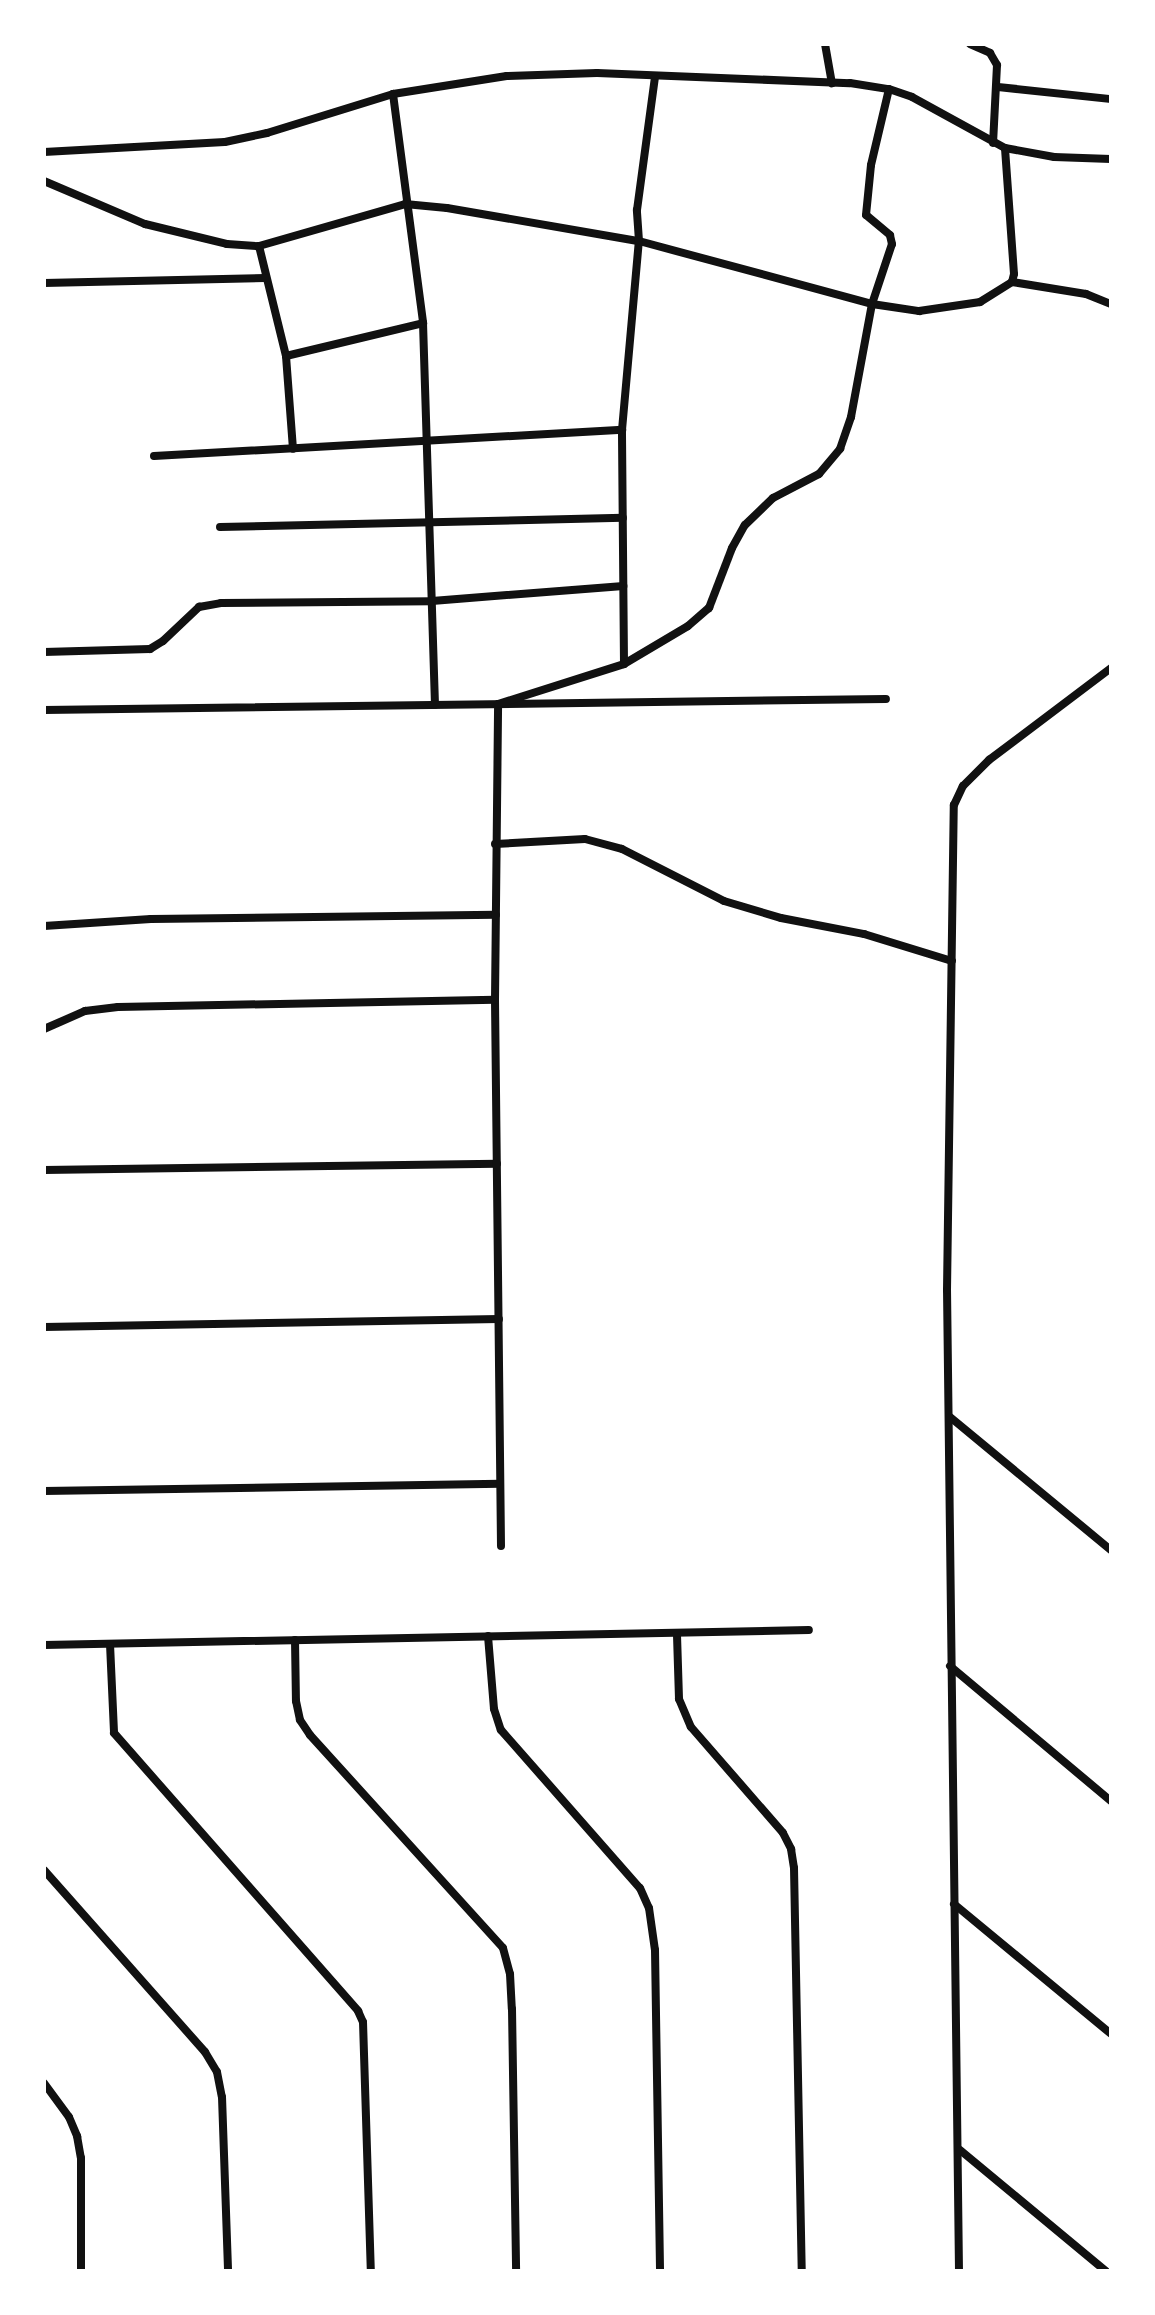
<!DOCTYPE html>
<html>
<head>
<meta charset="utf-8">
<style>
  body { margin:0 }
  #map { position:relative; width:1155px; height:2315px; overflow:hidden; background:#fff; font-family:"Fira Sans",sans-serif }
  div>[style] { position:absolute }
  .minor>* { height:8px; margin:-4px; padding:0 4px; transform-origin:4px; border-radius:4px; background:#111 }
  span { translate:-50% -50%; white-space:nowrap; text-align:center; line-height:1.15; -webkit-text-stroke:6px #fff; paint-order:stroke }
  .frame { position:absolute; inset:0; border:46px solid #fff; pointer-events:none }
</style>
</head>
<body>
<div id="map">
  <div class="minor">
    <div style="left:825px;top:44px;width:40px;rotate:80deg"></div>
    <div style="left:970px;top:44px;width:22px;rotate:24deg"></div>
    <div style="left:990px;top:53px;width:14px;rotate:60deg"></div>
    <div style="left:997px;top:65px;width:78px;rotate:92.9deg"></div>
    <div style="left:998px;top:87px;width:114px;rotate:6.1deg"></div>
    <div style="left:393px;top:94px;width:231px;rotate:82.5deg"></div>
    <div style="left:423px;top:323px;width:382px;rotate:88.2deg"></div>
    <div style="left:44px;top:152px;width:181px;rotate:-3.2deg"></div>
    <div style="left:225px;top:142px;width:43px;rotate:-12.1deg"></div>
    <div style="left:267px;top:133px;width:132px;rotate:-17.2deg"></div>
    <div style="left:393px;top:94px;width:115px;rotate:-9deg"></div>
    <div style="left:507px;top:76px;width:90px;rotate:-1.9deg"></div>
    <div style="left:597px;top:73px;width:253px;rotate:2.3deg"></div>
    <div style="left:850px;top:83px;width:39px;rotate:9deg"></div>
    <div style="left:889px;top:89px;width:24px;rotate:19deg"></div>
    <div style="left:912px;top:97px;width:106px;rotate:28.7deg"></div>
    <div style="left:1005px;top:148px;width:50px;rotate:10.4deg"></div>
    <div style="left:1054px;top:157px;width:57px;rotate:2deg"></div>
    <div style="left:44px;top:181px;width:110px;rotate:23.1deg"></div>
    <div style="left:145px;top:224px;width:84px;rotate:13.7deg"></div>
    <div style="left:227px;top:244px;width:32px;rotate:4deg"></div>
    <div style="left:259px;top:246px;width:152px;rotate:-16deg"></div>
    <div style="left:405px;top:204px;width:42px;rotate:5.4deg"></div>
    <div style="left:447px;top:208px;width:195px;rotate:9.8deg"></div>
    <div style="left:639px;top:241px;width:241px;rotate:15.1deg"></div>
    <div style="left:872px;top:304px;width:48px;rotate:8.5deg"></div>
    <div style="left:919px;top:311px;width:62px;rotate:-8.4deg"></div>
    <div style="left:980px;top:302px;width:38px;rotate:-32deg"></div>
    <div style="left:1012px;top:282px;width:8px;rotate:-76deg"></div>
    <div style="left:1014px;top:274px;width:126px;rotate:-94.1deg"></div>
    <div style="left:259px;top:246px;width:113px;rotate:76.2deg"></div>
    <div style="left:286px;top:356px;width:93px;rotate:85.7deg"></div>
    <div style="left:1012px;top:282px;width:75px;rotate:9.2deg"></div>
    <div style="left:1086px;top:294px;width:27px;rotate:22deg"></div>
    <div style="left:44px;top:283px;width:221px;rotate:-1.3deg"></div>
    <div style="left:286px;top:356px;width:141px;rotate:-13.5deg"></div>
    <div style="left:154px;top:456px;width:469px;rotate:-3.2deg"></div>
    <div style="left:220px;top:527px;width:403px;rotate:-1.3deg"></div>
    <div style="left:44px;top:652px;width:106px;rotate:-1.6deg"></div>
    <div style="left:150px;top:649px;width:15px;rotate:-32deg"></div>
    <div style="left:163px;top:641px;width:50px;rotate:-43.4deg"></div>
    <div style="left:199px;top:607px;width:22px;rotate:-10deg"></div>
    <div style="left:221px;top:603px;width:211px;rotate:-0.5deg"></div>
    <div style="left:432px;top:601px;width:192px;rotate:-4.5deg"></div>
    <div style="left:624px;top:664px;width:234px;rotate:-90.5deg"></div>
    <div style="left:622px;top:430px;width:190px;rotate:-84.9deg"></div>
    <div style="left:639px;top:241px;width:31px;rotate:-94deg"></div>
    <div style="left:637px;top:210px;width:135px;rotate:-82.3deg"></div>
    <div style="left:44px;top:710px;width:842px;rotate:-0.75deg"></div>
    <div style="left:495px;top:844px;width:90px;rotate:-3.2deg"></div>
    <div style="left:585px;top:839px;width:38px;rotate:15deg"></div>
    <div style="left:622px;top:849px;width:114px;rotate:27deg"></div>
    <div style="left:724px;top:901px;width:59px;rotate:16.6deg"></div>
    <div style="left:781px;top:918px;width:85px;rotate:10.9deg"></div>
    <div style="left:864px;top:934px;width:92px;rotate:17.1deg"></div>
    <div style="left:44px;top:926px;width:107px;rotate:-3.7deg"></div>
    <div style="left:151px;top:919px;width:345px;rotate:-0.7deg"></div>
    <div style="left:44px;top:1029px;width:45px;rotate:-23.7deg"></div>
    <div style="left:85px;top:1011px;width:33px;rotate:-7deg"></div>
    <div style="left:118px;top:1007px;width:377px;rotate:-1.1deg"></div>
    <div style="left:44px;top:1170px;width:453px;rotate:-0.8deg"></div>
    <div style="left:44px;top:1327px;width:455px;rotate:-1deg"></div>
    <div style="left:950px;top:1417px;width:209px;rotate:39.6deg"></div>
    <div style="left:44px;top:1491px;width:456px;rotate:-0.9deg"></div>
    <div style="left:501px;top:1546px;width:546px;rotate:-90.63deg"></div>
    <div style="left:495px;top:1000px;width:296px;rotate:-89.4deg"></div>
    <div style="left:498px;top:704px;width:132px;rotate:-17.6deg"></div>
    <div style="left:624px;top:664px;width:74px;rotate:-30.7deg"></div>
    <div style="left:688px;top:626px;width:28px;rotate:-41deg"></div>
    <div style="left:709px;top:608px;width:64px;rotate:-69deg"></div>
    <div style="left:732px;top:548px;width:26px;rotate:-61deg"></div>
    <div style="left:745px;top:525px;width:39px;rotate:-44deg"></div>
    <div style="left:773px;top:498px;width:52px;rotate:-27.6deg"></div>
    <div style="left:819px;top:474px;width:33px;rotate:-50deg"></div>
    <div style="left:840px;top:449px;width:34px;rotate:-71deg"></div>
    <div style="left:851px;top:417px;width:115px;rotate:-79.5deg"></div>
    <div style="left:872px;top:304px;width:63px;rotate:-71.6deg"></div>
    <div style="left:892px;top:244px;width:9px;rotate:-103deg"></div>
    <div style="left:890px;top:235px;width:31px;rotate:-140deg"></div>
    <div style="left:866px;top:215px;width:50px;rotate:-84.3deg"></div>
    <div style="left:871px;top:165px;width:78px;rotate:-76.7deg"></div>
    <div style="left:677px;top:1635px;width:64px;rotate:88.2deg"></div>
    <div style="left:679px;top:1699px;width:30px;rotate:67deg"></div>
    <div style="left:691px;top:1727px;width:140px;rotate:49deg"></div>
    <div style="left:783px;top:1833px;width:18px;rotate:63deg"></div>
    <div style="left:791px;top:1849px;width:19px;rotate:81deg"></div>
    <div style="left:794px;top:1868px;width:403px;rotate:88.9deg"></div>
    <div style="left:488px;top:1636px;width:73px;rotate:85.3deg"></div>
    <div style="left:494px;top:1709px;width:22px;rotate:72deg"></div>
    <div style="left:501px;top:1730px;width:210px;rotate:48.7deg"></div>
    <div style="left:640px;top:1888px;width:22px;rotate:66deg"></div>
    <div style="left:649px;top:1908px;width:42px;rotate:81.9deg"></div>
    <div style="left:655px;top:1950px;width:321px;rotate:89.1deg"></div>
    <div style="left:295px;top:1640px;width:61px;rotate:89.1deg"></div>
    <div style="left:296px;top:1701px;width:19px;rotate:78deg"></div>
    <div style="left:300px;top:1720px;width:18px;rotate:56deg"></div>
    <div style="left:310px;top:1735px;width:287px;rotate:47.8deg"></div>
    <div style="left:503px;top:1948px;width:27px;rotate:75deg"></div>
    <div style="left:510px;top:1974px;width:35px;rotate:87deg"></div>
    <div style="left:512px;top:2009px;width:262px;rotate:89.1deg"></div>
    <div style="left:110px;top:1644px;width:89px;rotate:87.4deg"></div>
    <div style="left:114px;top:1733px;width:370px;rotate:48.7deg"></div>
    <div style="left:358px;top:2011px;width:12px;rotate:66deg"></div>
    <div style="left:363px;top:2022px;width:249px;rotate:88.2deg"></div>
    <div style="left:44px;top:1645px;width:765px;rotate:-1.12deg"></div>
    <div style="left:950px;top:1666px;width:210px;rotate:40deg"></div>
    <div style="left:44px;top:1870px;width:243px;rotate:48.5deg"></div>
    <div style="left:205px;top:2052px;width:23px;rotate:59deg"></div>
    <div style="left:217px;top:2072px;width:25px;rotate:79deg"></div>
    <div style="left:222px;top:2097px;width:174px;rotate:88deg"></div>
    <div style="left:954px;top:1904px;width:204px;rotate:39.6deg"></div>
    <div style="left:44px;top:2083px;width:42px;rotate:53.7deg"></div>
    <div style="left:69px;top:2117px;width:21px;rotate:67deg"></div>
    <div style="left:77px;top:2136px;width:22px;rotate:80deg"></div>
    <div style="left:81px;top:2158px;width:113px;rotate:90deg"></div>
    <div style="left:960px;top:2150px;width:190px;rotate:39.7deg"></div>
    <div style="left:959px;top:2271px;width:981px;rotate:-90.7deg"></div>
    <div style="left:947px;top:1290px;width:485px;rotate:-89.2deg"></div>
    <div style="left:954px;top:805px;width:21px;rotate:-65deg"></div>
    <div style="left:963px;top:786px;width:37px;rotate:-45deg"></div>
    <div style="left:989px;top:760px;width:153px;rotate:-37deg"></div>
  </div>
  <div class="frame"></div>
</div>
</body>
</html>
